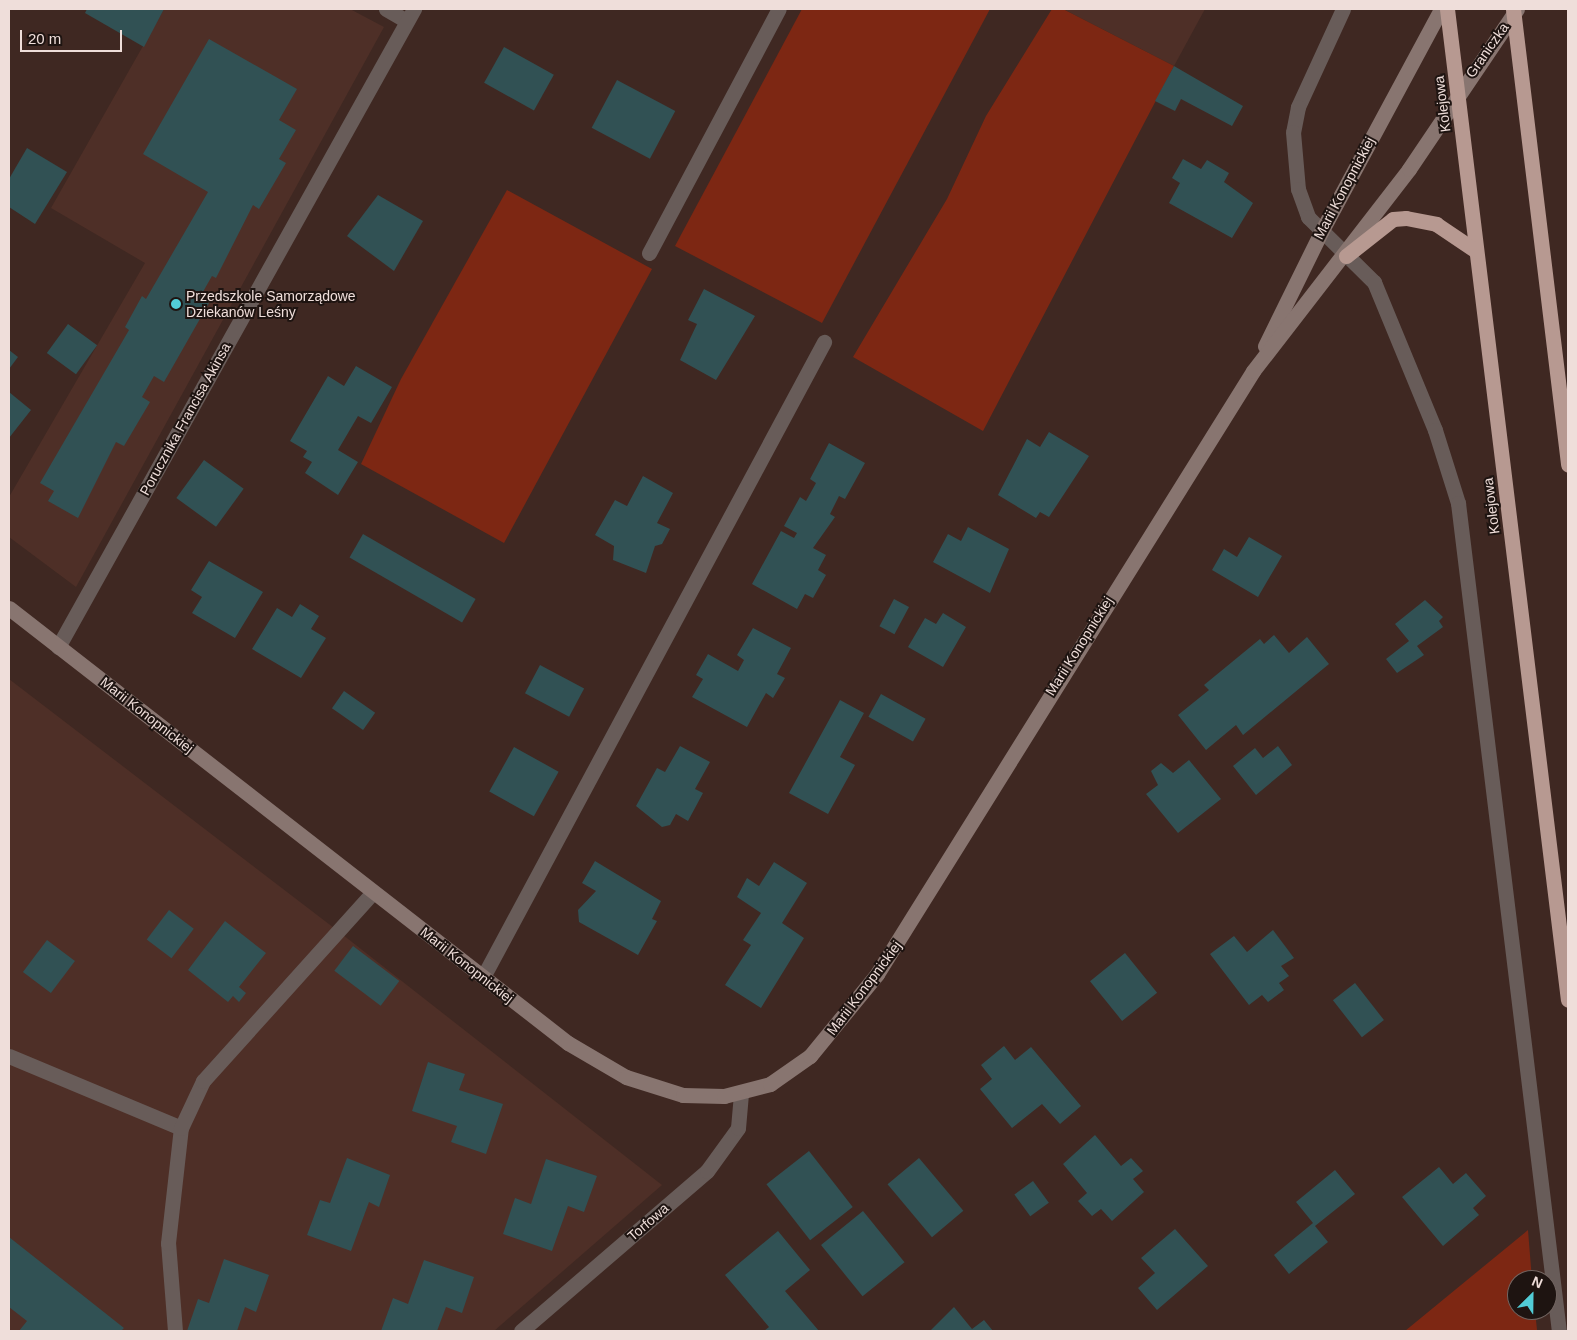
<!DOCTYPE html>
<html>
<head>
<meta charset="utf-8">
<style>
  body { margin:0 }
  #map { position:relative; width:1577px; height:1340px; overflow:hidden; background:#3f2822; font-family:Arial,sans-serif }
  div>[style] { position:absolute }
  .built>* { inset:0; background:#4e2f27 }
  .green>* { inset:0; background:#7d2713 }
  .building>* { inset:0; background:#315154; transform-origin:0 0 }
  .lane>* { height:15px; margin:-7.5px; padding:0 7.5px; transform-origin:7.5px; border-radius:7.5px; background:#685c59 }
  .street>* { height:15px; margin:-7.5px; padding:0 7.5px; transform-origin:7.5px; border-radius:7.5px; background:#685c59 }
  .secondary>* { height:15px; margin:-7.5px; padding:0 7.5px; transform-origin:7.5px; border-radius:7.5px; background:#887570 }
  .highway>* { height:15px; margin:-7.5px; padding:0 7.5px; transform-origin:7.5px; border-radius:7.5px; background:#b79991 }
  .dots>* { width:14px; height:14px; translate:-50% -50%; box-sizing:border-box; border:2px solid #1e1411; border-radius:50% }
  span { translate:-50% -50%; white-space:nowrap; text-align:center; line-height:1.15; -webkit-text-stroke:4px #1e1411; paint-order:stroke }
  .street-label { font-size:14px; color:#efdeda }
  .poi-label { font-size:14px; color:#efdeda }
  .left { translate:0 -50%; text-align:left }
  .frame { position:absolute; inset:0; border:10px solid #efdeda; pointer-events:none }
  .north { position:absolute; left:1507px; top:1270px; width:50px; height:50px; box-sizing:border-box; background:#1e1411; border:1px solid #726561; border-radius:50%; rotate:23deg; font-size:14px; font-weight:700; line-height:20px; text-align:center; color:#efdeda }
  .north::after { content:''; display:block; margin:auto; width:18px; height:22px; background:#52ccd6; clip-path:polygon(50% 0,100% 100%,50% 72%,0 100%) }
  .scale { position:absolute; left:20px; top:30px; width:102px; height:22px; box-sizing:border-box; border:2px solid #efdeda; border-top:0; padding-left:6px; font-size:15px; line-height:18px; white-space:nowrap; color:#efdeda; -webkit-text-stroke:4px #1e1411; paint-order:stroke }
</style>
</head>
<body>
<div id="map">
  <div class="built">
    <div style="clip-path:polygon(164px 9px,350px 9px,384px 27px,76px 587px,9px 537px,9px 497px,145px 263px,51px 208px)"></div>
    <div style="clip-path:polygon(1063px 9px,1205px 9px,1174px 66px)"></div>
    <div style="clip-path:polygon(9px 679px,338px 931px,662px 1185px,494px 1331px,9px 1331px)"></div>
  </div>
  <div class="green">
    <div style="clip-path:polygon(802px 9px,990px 9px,822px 323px,675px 246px)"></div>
    <div style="clip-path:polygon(1052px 9px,1063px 9px,1174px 66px,983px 431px,853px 357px,947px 199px,986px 116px)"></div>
    <div style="clip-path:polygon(507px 190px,652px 269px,504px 543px,361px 464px,401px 379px)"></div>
    <div style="clip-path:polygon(1528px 1230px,1532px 1280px,1517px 1280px,1517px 1310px,1535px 1310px,1537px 1330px,1405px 1331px)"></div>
  </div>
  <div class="building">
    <div style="clip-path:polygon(87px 9px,164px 9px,144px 47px,85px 13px)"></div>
    <div style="clip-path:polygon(209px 39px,297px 89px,279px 120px,296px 130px,279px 159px,286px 163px,259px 209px,253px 205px,216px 278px,212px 276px,200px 297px,209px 303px,164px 382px,154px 376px,142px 397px,150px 402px,124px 446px,116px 442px,78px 518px,48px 501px,54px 491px,40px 483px,129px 330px,125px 327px,142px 296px,146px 299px,208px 192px,143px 154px)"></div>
    <div style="left:504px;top:47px;width:57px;height:41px;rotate:29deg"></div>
    <div style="clip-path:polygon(1174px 66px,1243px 106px,1232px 126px,1181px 99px,1175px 111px,1155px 101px)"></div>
    <div style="left:617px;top:80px;width:66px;height:54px;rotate:28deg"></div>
    <div style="clip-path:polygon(27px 148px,67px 172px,35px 224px,9px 207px,9px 179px)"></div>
    <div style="clip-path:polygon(1183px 159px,1201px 169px,1207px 160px,1229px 173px,1224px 182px,1253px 203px,1232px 238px,1169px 203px,1180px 183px,1172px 178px)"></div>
    <div style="clip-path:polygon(378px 195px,423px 221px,394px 271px,347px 236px)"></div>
    <div style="clip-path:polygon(704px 289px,755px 316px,716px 380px,680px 360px,697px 324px,688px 320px)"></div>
    <div style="left:68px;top:324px;width:36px;height:36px;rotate:36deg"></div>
    <div style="clip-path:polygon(9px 350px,18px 357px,9px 369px)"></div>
    <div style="clip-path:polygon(356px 366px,392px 387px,371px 423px,358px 416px,338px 450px,358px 462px,338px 495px,305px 473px,312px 462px,303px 457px,307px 451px,290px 441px,328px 376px,344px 386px)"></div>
    <div style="clip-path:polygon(9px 392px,31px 410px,9px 438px)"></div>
    <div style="clip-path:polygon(1049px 432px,1089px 456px,1049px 517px,1040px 512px,1036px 518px,998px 495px,1027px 439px,1040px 447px)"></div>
    <div style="clip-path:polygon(829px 443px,865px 463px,845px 499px,839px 496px,830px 514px,835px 517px,813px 548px,826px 555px,818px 570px,826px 575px,813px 598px,805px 594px,797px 609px,752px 584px,781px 531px,794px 538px,797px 533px,784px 526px,800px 497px,806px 501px,816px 483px,810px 479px)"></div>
    <div style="left:204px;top:460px;width:49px;height:47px;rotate:36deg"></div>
    <div style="clip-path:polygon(643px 476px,673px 493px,657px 523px,670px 529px,662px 544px,655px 546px,646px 573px,613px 560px,614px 546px,595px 535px,615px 500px,627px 506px)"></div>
    <div style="clip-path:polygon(968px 527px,1009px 549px,990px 593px,933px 562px,948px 534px,961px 541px)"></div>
    <div style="left:363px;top:534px;width:130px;height:27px;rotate:30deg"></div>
    <div style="clip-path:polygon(1249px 537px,1282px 556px,1258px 597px,1212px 570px,1224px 549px,1237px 557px)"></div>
    <div style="clip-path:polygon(209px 561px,263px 592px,235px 638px,192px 613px,202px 597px,191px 590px)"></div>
    <div style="left:894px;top:599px;width:17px;height:31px;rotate:28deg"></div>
    <div style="clip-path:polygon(1425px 600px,1443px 617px,1439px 621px,1443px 627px,1417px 646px,1424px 655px,1397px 673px,1386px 659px,1409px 641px,1395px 624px)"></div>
    <div style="clip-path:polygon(300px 604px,319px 616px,311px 629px,326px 638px,301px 678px,252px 649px,277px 608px,292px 617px)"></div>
    <div style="clip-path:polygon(943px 613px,966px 627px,943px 667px,908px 647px,925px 618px,936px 624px)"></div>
    <div style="clip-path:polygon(753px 628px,791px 648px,777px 674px,785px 678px,773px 698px,766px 693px,747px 727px,692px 697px,703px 679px,696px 675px,708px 654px,738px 671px,744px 660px,737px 655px)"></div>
    <div style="clip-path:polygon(1274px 635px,1289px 653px,1307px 637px,1329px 664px,1243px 735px,1236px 725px,1206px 750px,1178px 715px,1209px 690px,1204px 685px,1260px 639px,1264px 644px)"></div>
    <div style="left:540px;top:665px;width:50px;height:32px;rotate:28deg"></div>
    <div style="left:344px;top:691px;width:38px;height:21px;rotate:35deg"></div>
    <div style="left:881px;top:694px;width:51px;height:26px;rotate:29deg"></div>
    <div style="clip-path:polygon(840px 700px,864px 713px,840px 757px,855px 765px,828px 814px,789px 793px)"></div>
    <div style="clip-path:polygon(680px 746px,710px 762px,695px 789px,703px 793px,688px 821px,676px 814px,670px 825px,662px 827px,636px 806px,657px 768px,665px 772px)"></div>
    <div style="clip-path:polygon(1278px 746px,1292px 765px,1256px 795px,1233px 766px,1255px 748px,1263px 758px)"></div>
    <div style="left:514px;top:747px;width:51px;height:51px;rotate:29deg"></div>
    <div style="clip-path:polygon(1189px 760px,1221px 799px,1178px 833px,1146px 794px,1158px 785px,1151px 771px,1161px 763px,1173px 773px)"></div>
    <div style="clip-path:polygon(595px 861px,661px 901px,652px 919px,657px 921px,638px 955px,579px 922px,578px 910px,596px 891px,582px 883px)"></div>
    <div style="clip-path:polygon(774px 862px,807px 883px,782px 923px,804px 938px,761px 1008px,725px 985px,751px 945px,743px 940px,761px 913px,737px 897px,747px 878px,759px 886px)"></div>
    <div style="left:169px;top:910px;width:31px;height:37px;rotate:37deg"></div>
    <div style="clip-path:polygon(225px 921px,266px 953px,239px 987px,246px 993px,239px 1002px,233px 996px,228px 1002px,188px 970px)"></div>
    <div style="clip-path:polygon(1273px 930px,1294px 958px,1281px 966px,1289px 976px,1279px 983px,1284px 990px,1268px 1002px,1262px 995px,1249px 1005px,1210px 954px,1234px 936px,1247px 952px)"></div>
    <div style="left:47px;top:940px;width:35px;height:40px;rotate:37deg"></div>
    <div style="left:353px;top:946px;width:58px;height:31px;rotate:37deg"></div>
    <div style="left:1125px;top:953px;width:51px;height:45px;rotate:51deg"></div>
    <div style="left:1355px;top:983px;width:47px;height:28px;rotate:52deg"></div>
    <div style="clip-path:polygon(1004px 1046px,1015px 1060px,1031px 1047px,1081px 1106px,1060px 1124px,1042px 1104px,1012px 1128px,980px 1089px,992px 1079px,981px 1065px)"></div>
    <div style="clip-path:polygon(428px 1062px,465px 1074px,459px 1090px,503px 1104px,486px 1154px,451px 1142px,457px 1126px,412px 1111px)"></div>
    <div style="clip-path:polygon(1095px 1135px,1121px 1166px,1131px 1158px,1143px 1171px,1133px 1179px,1144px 1192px,1112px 1221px,1101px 1209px,1092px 1216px,1078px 1201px,1087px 1193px,1063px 1164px)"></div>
    <div style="left:809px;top:1151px;width:71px;height:54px;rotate:52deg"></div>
    <div style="clip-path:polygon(347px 1158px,390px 1175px,379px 1207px,369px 1202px,351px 1251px,307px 1235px,320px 1200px,330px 1203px)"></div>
    <div style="left:919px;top:1158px;width:69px;height:41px;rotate:50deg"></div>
    <div style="clip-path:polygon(546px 1159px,597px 1176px,584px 1212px,568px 1206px,552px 1251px,503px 1234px,515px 1198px,531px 1204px)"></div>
    <div style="clip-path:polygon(1439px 1167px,1453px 1184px,1466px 1173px,1486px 1196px,1473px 1208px,1479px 1215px,1443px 1246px,1402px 1197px)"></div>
    <div style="clip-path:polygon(1335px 1170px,1355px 1194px,1315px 1226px,1328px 1242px,1289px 1274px,1274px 1255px,1313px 1223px,1296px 1202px)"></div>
    <div style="left:1033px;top:1181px;width:27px;height:23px;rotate:54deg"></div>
    <div style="left:863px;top:1211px;width:66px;height:54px;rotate:51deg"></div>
    <div style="clip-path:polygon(1175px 1229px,1208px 1266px,1157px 1310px,1138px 1288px,1155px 1273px,1141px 1258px)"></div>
    <div style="clip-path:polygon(778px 1231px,810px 1270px,785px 1291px,819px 1331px,764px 1331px,769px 1327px,725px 1275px)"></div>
    <div style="clip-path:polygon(9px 1237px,124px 1328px,121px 1331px,19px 1331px,27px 1321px,9px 1307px)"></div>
    <div style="clip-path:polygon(224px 1259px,269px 1275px,256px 1312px,245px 1307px,237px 1331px,187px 1331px,198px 1299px,209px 1303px)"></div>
    <div style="clip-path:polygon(424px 1260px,474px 1277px,462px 1313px,446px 1307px,437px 1331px,381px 1331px,393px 1298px,408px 1304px)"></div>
    <div style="clip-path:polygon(954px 1307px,972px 1329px,984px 1320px,993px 1331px,930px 1331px)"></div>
  </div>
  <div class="lane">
    <div style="left:649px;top:253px;width:276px;rotate:-62deg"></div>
    <div style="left:483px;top:977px;width:721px;rotate:-61.76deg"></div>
    <div style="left:9px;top:1056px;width:186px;rotate:22.7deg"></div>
    <div style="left:175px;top:1331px;width:88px;rotate:-94.5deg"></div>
    <div style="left:168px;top:1243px;width:116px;rotate:-83.6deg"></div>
    <div style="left:181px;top:1128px;width:52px;rotate:-64.9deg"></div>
    <div style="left:203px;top:1081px;width:254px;rotate:-48deg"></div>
  </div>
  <div class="street">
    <div style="left:386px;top:9px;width:24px;rotate:30deg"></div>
    <div style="left:1343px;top:9px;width:108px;rotate:114.7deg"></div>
    <div style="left:1298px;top:107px;width:25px;rotate:101deg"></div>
    <div style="left:1293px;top:132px;width:57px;rotate:85deg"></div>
    <div style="left:1298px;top:189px;width:30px;rotate:70deg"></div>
    <div style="left:1308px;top:217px;width:93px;rotate:44.6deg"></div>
    <div style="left:1374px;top:282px;width:160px;rotate:67.6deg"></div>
    <div style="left:1435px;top:430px;width:77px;rotate:72.5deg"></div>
    <div style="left:1458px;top:503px;width:834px;rotate:83.05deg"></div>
    <div style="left:58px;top:647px;width:731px;rotate:-60.84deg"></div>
    <div style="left:521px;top:1331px;width:245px;rotate:-40.7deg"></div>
    <div style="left:707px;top:1171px;width:53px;rotate:-54.2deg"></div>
    <div style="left:738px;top:1128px;width:35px;rotate:-85deg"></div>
  </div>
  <div class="secondary">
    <div style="left:1265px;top:346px;width:127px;rotate:-63.8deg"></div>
    <div style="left:1321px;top:232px;width:253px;rotate:-61.7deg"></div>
    <div style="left:9px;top:608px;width:708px;rotate:37.89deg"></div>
    <div style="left:568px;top:1043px;width:67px;rotate:30.4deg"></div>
    <div style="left:626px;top:1077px;width:60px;rotate:17.5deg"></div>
    <div style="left:683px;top:1095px;width:41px;rotate:1.4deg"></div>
    <div style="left:724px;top:1096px;width:48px;rotate:-14.6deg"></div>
    <div style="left:770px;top:1084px;width:49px;rotate:-35deg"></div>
    <div style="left:810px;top:1056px;width:106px;rotate:-50.7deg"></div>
    <div style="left:877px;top:974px;width:711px;rotate:-58.05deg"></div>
    <div style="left:1253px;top:371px;width:255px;rotate:-52.3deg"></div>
    <div style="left:1409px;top:169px;width:193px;rotate:-56deg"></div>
  </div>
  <div class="highway">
    <div style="left:1447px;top:9px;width:998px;rotate:83.04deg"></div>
    <div style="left:1513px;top:9px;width:459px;rotate:83.1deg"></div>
    <div style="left:1346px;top:256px;width:60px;rotate:-38.2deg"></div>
    <div style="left:1393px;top:219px;width:13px;rotate:-4deg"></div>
    <div style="left:1406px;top:218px;width:31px;rotate:11deg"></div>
    <div style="left:1436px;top:224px;width:48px;rotate:34deg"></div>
  </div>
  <div class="dots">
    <div style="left:176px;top:304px;background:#52ccd6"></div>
  </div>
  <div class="street-label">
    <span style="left:1487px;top:50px;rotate:-55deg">Graniczka</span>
    <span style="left:1442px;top:104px;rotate:-97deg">Kolejowa</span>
    <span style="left:1344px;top:188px;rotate:-62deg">Marii Konopnickiej</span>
    <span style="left:185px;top:419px;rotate:-61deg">Porucznika Francisa Akinsa</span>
    <span style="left:1491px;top:506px;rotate:-97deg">Kolejowa</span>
    <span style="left:1079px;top:646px;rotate:-58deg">Marii Konopnickiej</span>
    <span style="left:147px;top:715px;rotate:38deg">Marii Konopnickiej</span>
    <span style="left:467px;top:965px;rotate:38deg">Marii Konopnickiej</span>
    <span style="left:864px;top:988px;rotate:-53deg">Marii Konopnickiej</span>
    <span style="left:648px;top:1222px;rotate:-41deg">Torfowa</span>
  </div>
  <div class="poi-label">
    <span class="left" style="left:186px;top:304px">Przedszkole Samorządowe<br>Dziekanów Leśny</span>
  </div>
  <div class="frame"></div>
  <div class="north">N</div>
  <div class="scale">20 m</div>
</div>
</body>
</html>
